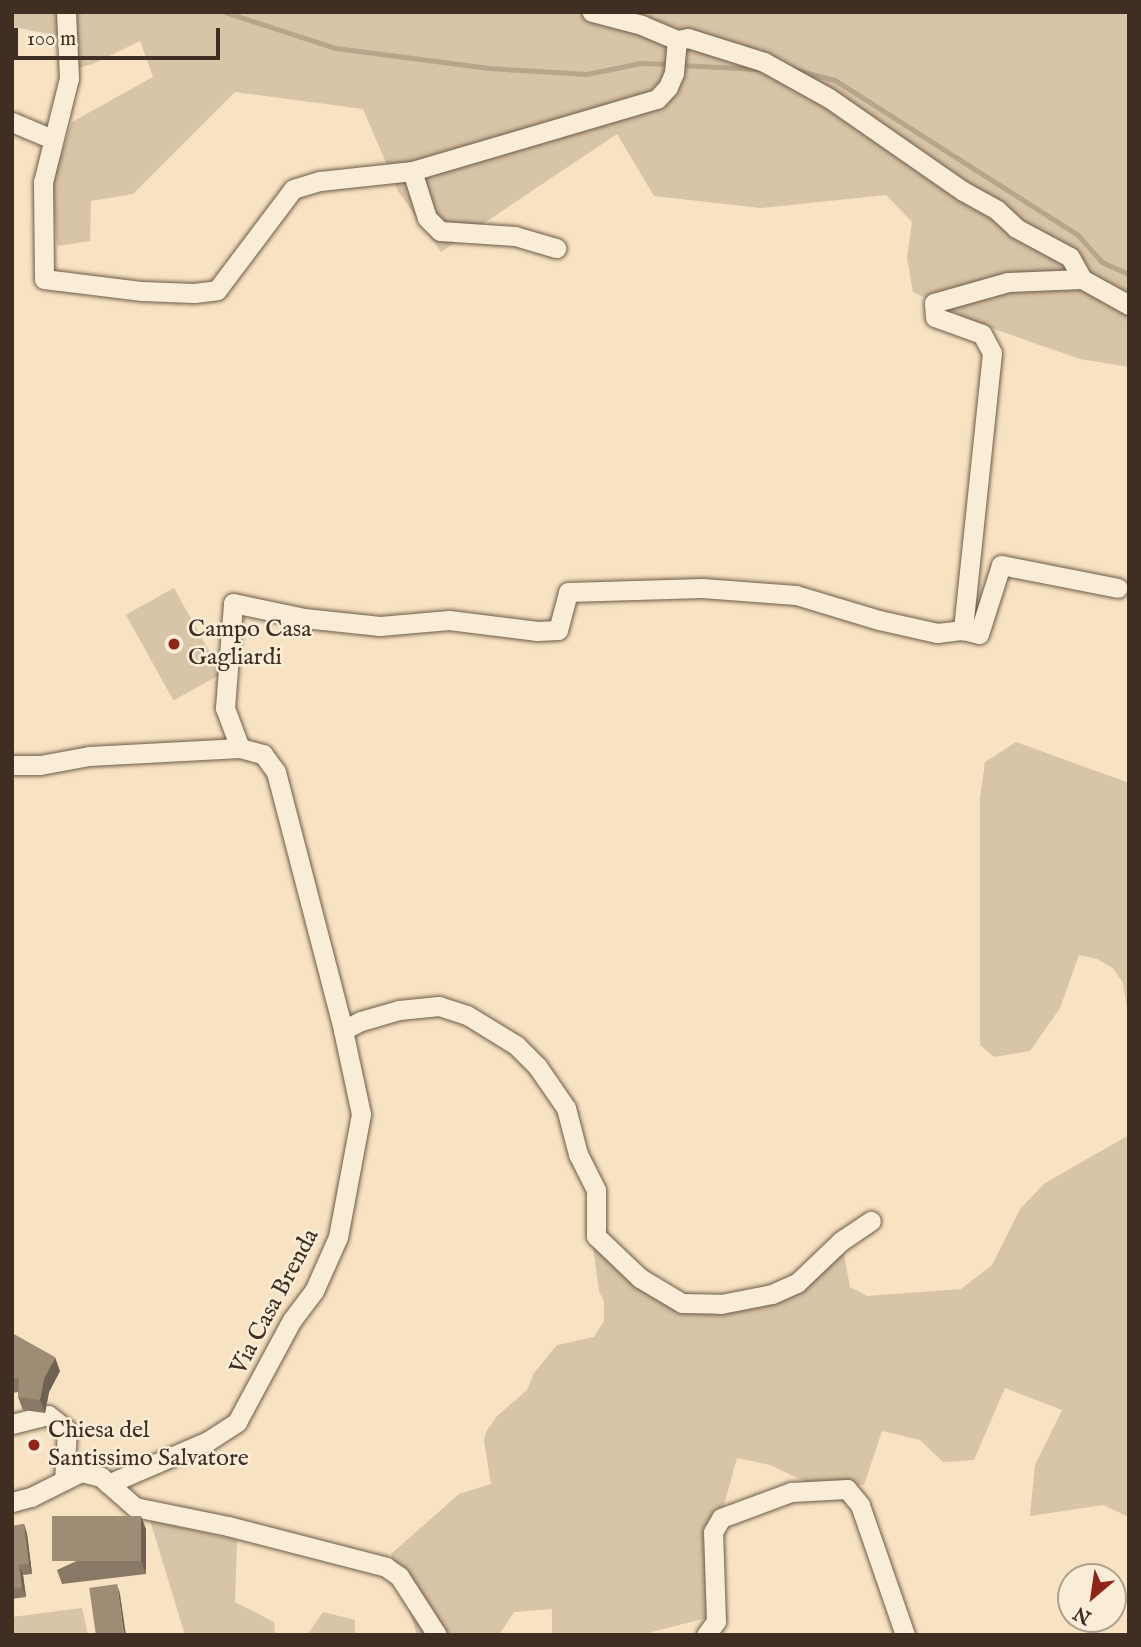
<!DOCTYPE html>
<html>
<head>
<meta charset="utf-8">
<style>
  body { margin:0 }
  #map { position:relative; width:1141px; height:1647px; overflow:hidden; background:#f7e3c1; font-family:"IM FELL English",serif }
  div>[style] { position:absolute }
  .green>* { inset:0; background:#d8c4a6; transform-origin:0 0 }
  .stream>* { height:4.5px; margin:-2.25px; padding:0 2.25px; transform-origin:2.25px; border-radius:2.25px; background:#b9a58b }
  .roads { filter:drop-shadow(0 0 2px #6e5b4a) drop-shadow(0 0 2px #6e5b4a) }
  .minor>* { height:19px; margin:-9.5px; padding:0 9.5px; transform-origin:9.5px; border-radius:9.5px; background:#faedd7 }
  .wall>* { inset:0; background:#897865 }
  .shaded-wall>* { inset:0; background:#6f6252 }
  .building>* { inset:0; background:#9f8c75; transform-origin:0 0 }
  .dots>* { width:19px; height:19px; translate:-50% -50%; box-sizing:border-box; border:4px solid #faedd7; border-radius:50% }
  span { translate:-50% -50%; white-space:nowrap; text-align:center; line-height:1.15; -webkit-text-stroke:5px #faedd7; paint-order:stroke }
  .poi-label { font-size:24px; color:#402e22 }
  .left { translate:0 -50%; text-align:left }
  .street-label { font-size:24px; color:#402e22 }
  .frame { position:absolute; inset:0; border:14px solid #402e22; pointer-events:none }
  .north { position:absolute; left:1057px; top:1563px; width:70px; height:70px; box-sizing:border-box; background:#faedd7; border:2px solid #b0a18f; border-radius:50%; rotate:209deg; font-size:19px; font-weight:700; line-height:28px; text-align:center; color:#402e22 }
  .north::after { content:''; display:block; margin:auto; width:24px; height:32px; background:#8f2418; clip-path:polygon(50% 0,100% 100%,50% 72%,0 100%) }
  .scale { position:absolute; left:14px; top:28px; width:206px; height:32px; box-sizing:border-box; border:4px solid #402e22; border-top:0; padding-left:9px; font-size:21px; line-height:24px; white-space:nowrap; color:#402e22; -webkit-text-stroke:5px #faedd7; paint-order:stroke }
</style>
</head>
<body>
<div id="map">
  <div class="green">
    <div style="clip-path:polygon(12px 12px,1129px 12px,1129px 367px,1080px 359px,977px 323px,913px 292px,907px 258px,912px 222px,886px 195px,761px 208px,654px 196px,617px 134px,441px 252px,398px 191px,363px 109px,235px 92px,133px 194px,91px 201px,90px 241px,57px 246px,52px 183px,72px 122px,153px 77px,140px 41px,95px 63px,72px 70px,60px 36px,12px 27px)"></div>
    <div style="left:174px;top:588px;width:98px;height:55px;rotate:61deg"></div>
    <div style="clip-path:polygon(1016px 742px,1129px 783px,1129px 1021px,1123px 983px,1113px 968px,1097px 959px,1079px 955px,1060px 1008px,1030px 1051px,994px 1057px,980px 1045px,980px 798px,985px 762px)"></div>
    <div style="clip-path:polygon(1129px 1135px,1129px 1517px,1103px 1505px,1030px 1516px,1035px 1465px,1062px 1410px,1005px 1388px,974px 1460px,943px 1462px,920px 1440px,882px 1431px,864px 1485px,808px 1483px,770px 1465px,737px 1458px,724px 1505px,705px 1527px,706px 1618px,640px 1635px,552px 1635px,552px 1609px,514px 1612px,499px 1635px,417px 1635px,391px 1554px,459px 1494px,491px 1484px,484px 1441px,486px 1432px,497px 1416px,527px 1390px,534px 1373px,557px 1345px,594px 1337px,604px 1321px,604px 1302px,599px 1291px,592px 1238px,637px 1282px,744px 1307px,843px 1250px,850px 1287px,867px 1296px,961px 1289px,992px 1265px,1020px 1209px,1045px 1183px)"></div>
    <div style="clip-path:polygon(150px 1520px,237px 1540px,235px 1602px,274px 1622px,275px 1635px,185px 1635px)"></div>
    <div style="clip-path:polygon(82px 1608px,88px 1635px,12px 1635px,12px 1617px)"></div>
    <div style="clip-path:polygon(323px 1612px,355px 1620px,355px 1635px,307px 1635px)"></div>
  </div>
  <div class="stream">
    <div style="left:225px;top:12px;width:117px;rotate:18deg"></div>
    <div style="left:336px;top:48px;width:154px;rotate:7.4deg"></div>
    <div style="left:489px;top:68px;width:98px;rotate:3.5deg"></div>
    <div style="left:587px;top:74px;width:54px;rotate:-11.7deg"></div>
    <div style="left:640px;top:63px;width:28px;rotate:2deg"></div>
    <div style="left:680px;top:65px;width:79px;rotate:2.9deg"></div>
    <div style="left:792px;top:69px;width:44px;rotate:14.3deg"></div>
    <div style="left:835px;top:80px;width:288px;rotate:32.5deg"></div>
    <div style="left:1078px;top:235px;width:36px;rotate:48deg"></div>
    <div style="left:1102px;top:262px;width:30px;rotate:24deg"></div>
  </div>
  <div class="roads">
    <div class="minor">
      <div style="left:66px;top:12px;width:66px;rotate:87.4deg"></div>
      <div style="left:69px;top:78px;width:107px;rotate:104deg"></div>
      <div style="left:43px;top:182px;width:97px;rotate:89.4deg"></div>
      <div style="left:44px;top:279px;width:99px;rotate:7deg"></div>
      <div style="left:142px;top:291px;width:52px;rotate:2.2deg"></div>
      <div style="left:194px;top:293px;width:23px;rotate:-7deg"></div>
      <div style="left:217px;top:290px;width:126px;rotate:-53deg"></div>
      <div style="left:293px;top:189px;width:28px;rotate:-17deg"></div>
      <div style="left:320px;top:181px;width:93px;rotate:-6.2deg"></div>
      <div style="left:412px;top:171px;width:255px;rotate:-16.4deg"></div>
      <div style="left:657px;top:99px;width:16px;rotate:-47deg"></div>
      <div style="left:668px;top:87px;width:15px;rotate:-67deg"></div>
      <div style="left:674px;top:73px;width:33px;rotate:-85deg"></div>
      <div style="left:677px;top:40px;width:38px;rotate:-157deg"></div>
      <div style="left:642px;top:25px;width:52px;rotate:-165.4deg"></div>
      <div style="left:677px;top:40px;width:11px;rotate:-10deg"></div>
      <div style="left:688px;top:38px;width:80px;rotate:17.5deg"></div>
      <div style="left:764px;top:62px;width:74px;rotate:29deg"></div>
      <div style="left:829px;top:98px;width:163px;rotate:34.8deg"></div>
      <div style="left:963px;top:191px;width:39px;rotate:29deg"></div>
      <div style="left:997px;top:210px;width:26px;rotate:43deg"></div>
      <div style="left:1016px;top:228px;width:61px;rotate:28.2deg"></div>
      <div style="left:1070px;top:257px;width:25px;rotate:61deg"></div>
      <div style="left:1082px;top:279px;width:74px;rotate:177.7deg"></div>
      <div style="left:1008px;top:282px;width:77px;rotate:164.2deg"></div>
      <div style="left:934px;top:303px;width:14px;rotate:86deg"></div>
      <div style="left:935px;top:317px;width:50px;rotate:19.9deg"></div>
      <div style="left:982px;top:334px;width:21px;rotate:62deg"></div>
      <div style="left:992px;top:353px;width:279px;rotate:96deg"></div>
      <div style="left:963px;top:630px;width:16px;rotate:14deg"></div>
      <div style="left:979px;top:634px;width:72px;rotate:-72.3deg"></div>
      <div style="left:1001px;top:565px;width:119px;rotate:11.1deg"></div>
      <div style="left:12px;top:122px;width:43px;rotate:23deg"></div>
      <div style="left:412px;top:171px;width:49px;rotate:72.3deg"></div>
      <div style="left:427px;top:218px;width:18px;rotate:45deg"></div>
      <div style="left:440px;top:231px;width:75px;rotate:3.8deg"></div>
      <div style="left:515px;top:236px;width:43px;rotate:16.3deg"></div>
      <div style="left:1082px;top:279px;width:54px;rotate:29deg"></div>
      <div style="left:240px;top:748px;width:43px;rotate:-110.6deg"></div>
      <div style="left:225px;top:708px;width:105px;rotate:-85.6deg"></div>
      <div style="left:233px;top:603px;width:73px;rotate:11.9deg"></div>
      <div style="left:304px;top:618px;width:76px;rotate:6deg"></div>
      <div style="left:380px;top:626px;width:69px;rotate:-5deg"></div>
      <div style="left:449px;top:620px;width:89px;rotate:7.1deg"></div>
      <div style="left:537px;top:631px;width:21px;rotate:-3deg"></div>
      <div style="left:558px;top:630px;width:39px;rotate:-75deg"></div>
      <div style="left:568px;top:592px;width:134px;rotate:-1.7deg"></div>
      <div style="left:702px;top:588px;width:94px;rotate:4.3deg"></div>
      <div style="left:796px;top:595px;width:87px;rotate:16.8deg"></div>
      <div style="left:879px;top:620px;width:59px;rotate:12.6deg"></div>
      <div style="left:937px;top:633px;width:26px;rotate:-7deg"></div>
      <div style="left:12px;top:765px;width:28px"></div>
      <div style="left:40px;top:765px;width:50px;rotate:-10.4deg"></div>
      <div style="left:89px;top:756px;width:151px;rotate:-3deg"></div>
      <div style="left:240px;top:748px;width:24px;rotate:15deg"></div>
      <div style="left:263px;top:754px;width:22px;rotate:54deg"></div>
      <div style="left:276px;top:772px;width:267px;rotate:75.4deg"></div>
      <div style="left:12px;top:1424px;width:37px;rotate:-14deg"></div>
      <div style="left:48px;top:1415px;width:24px;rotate:38deg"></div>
      <div style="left:67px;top:1430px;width:50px;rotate:93.4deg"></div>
      <div style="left:108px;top:1484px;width:109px;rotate:-23.3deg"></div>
      <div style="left:208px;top:1441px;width:35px;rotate:-33deg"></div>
      <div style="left:237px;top:1422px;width:116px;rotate:-61.7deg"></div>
      <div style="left:292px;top:1320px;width:36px;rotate:-53deg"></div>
      <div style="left:314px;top:1291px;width:59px;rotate:-66deg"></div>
      <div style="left:338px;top:1237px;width:125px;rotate:-79.4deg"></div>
      <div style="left:361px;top:1114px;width:86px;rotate:-102.1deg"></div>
      <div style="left:343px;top:1030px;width:20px;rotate:-27deg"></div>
      <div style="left:361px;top:1021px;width:40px;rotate:-16deg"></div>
      <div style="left:399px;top:1010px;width:40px;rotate:-5.7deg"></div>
      <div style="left:439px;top:1006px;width:29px;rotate:18deg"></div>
      <div style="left:467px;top:1015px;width:57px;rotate:31.5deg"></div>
      <div style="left:516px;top:1045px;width:30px;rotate:45deg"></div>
      <div style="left:537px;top:1066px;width:51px;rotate:55.4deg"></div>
      <div style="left:566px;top:1108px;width:48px;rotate:75.4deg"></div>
      <div style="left:578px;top:1154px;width:40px;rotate:63.4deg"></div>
      <div style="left:596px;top:1190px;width:46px;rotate:90deg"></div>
      <div style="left:596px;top:1236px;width:61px;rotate:43.7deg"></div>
      <div style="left:640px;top:1278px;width:49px;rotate:30.8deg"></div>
      <div style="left:682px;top:1303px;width:39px;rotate:1deg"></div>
      <div style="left:721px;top:1304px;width:52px;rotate:-11.1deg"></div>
      <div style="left:772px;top:1294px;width:27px;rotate:-24deg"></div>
      <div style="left:797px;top:1283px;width:61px;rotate:-43.7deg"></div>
      <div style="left:841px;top:1241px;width:36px;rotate:-34deg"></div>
      <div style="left:12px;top:1502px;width:20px;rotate:-15deg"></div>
      <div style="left:31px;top:1497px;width:56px;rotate:-26.6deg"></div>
      <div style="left:81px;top:1472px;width:21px;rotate:14deg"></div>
      <div style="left:101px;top:1477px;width:45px;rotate:41.4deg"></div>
      <div style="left:135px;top:1507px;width:95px;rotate:11.5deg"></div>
      <div style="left:228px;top:1526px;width:163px;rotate:14.5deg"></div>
      <div style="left:386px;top:1567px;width:16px;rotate:35deg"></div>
      <div style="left:399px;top:1576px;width:70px;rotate:57.2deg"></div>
      <div style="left:706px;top:1635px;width:17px;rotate:-54deg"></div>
      <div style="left:716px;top:1621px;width:89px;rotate:-91.9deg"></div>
      <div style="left:713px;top:1532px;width:16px;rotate:-60deg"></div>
      <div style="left:721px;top:1518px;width:75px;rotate:-20.4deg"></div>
      <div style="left:791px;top:1492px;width:56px;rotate:-3.1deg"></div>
      <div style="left:847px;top:1489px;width:21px;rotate:51deg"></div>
      <div style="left:860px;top:1505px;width:138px;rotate:70.9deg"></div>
    </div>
  </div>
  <div class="wall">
    <div style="clip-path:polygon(12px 1332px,13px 1334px,60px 1371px,49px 1392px,45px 1413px,23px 1410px,18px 1397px,18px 1392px,12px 1393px)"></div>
    <div style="clip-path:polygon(24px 1524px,27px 1534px,32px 1574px,23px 1575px,26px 1597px,12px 1599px,12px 1526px)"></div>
    <div style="clip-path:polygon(146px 1529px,146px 1574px,62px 1584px,57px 1570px)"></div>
  </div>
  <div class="shaded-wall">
    <div style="clip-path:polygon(55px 1357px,60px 1371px,49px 1392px,45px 1413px,40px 1400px,44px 1379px)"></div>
    <div style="clip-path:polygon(141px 1516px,146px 1529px,146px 1574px,141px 1561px)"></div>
    <div style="clip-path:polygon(24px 1524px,27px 1534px,32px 1574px,29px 1564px)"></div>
    <div style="clip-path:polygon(19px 1565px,23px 1575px,26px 1597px,22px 1587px)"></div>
    <div style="clip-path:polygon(117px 1584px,120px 1594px,126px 1635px,124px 1635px)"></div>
  </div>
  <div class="building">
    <div style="clip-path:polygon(12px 1333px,55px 1357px,44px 1379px,40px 1400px,18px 1397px,19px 1378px,12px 1379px)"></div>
    <div style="left:141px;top:1516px;width:45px;height:89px;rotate:90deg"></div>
    <div style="clip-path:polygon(24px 1524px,29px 1564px,19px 1565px,22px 1587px,12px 1589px,12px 1526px)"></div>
    <div style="left:117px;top:1584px;width:51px;height:28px;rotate:82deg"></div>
  </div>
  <div class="dots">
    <div style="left:174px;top:644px;background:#8f2418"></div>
    <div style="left:34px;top:1445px;background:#8f2418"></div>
  </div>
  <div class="poi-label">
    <span class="left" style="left:188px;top:644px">Campo Casa<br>Gagliardi</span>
    <span class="left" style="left:48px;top:1445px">Chiesa del<br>Santissimo Salvatore</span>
  </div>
  <div class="street-label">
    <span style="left:275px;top:1302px;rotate:-62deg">Via Casa Brenda</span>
  </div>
  <div class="frame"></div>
  <div class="north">N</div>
  <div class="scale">100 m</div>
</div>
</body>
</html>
